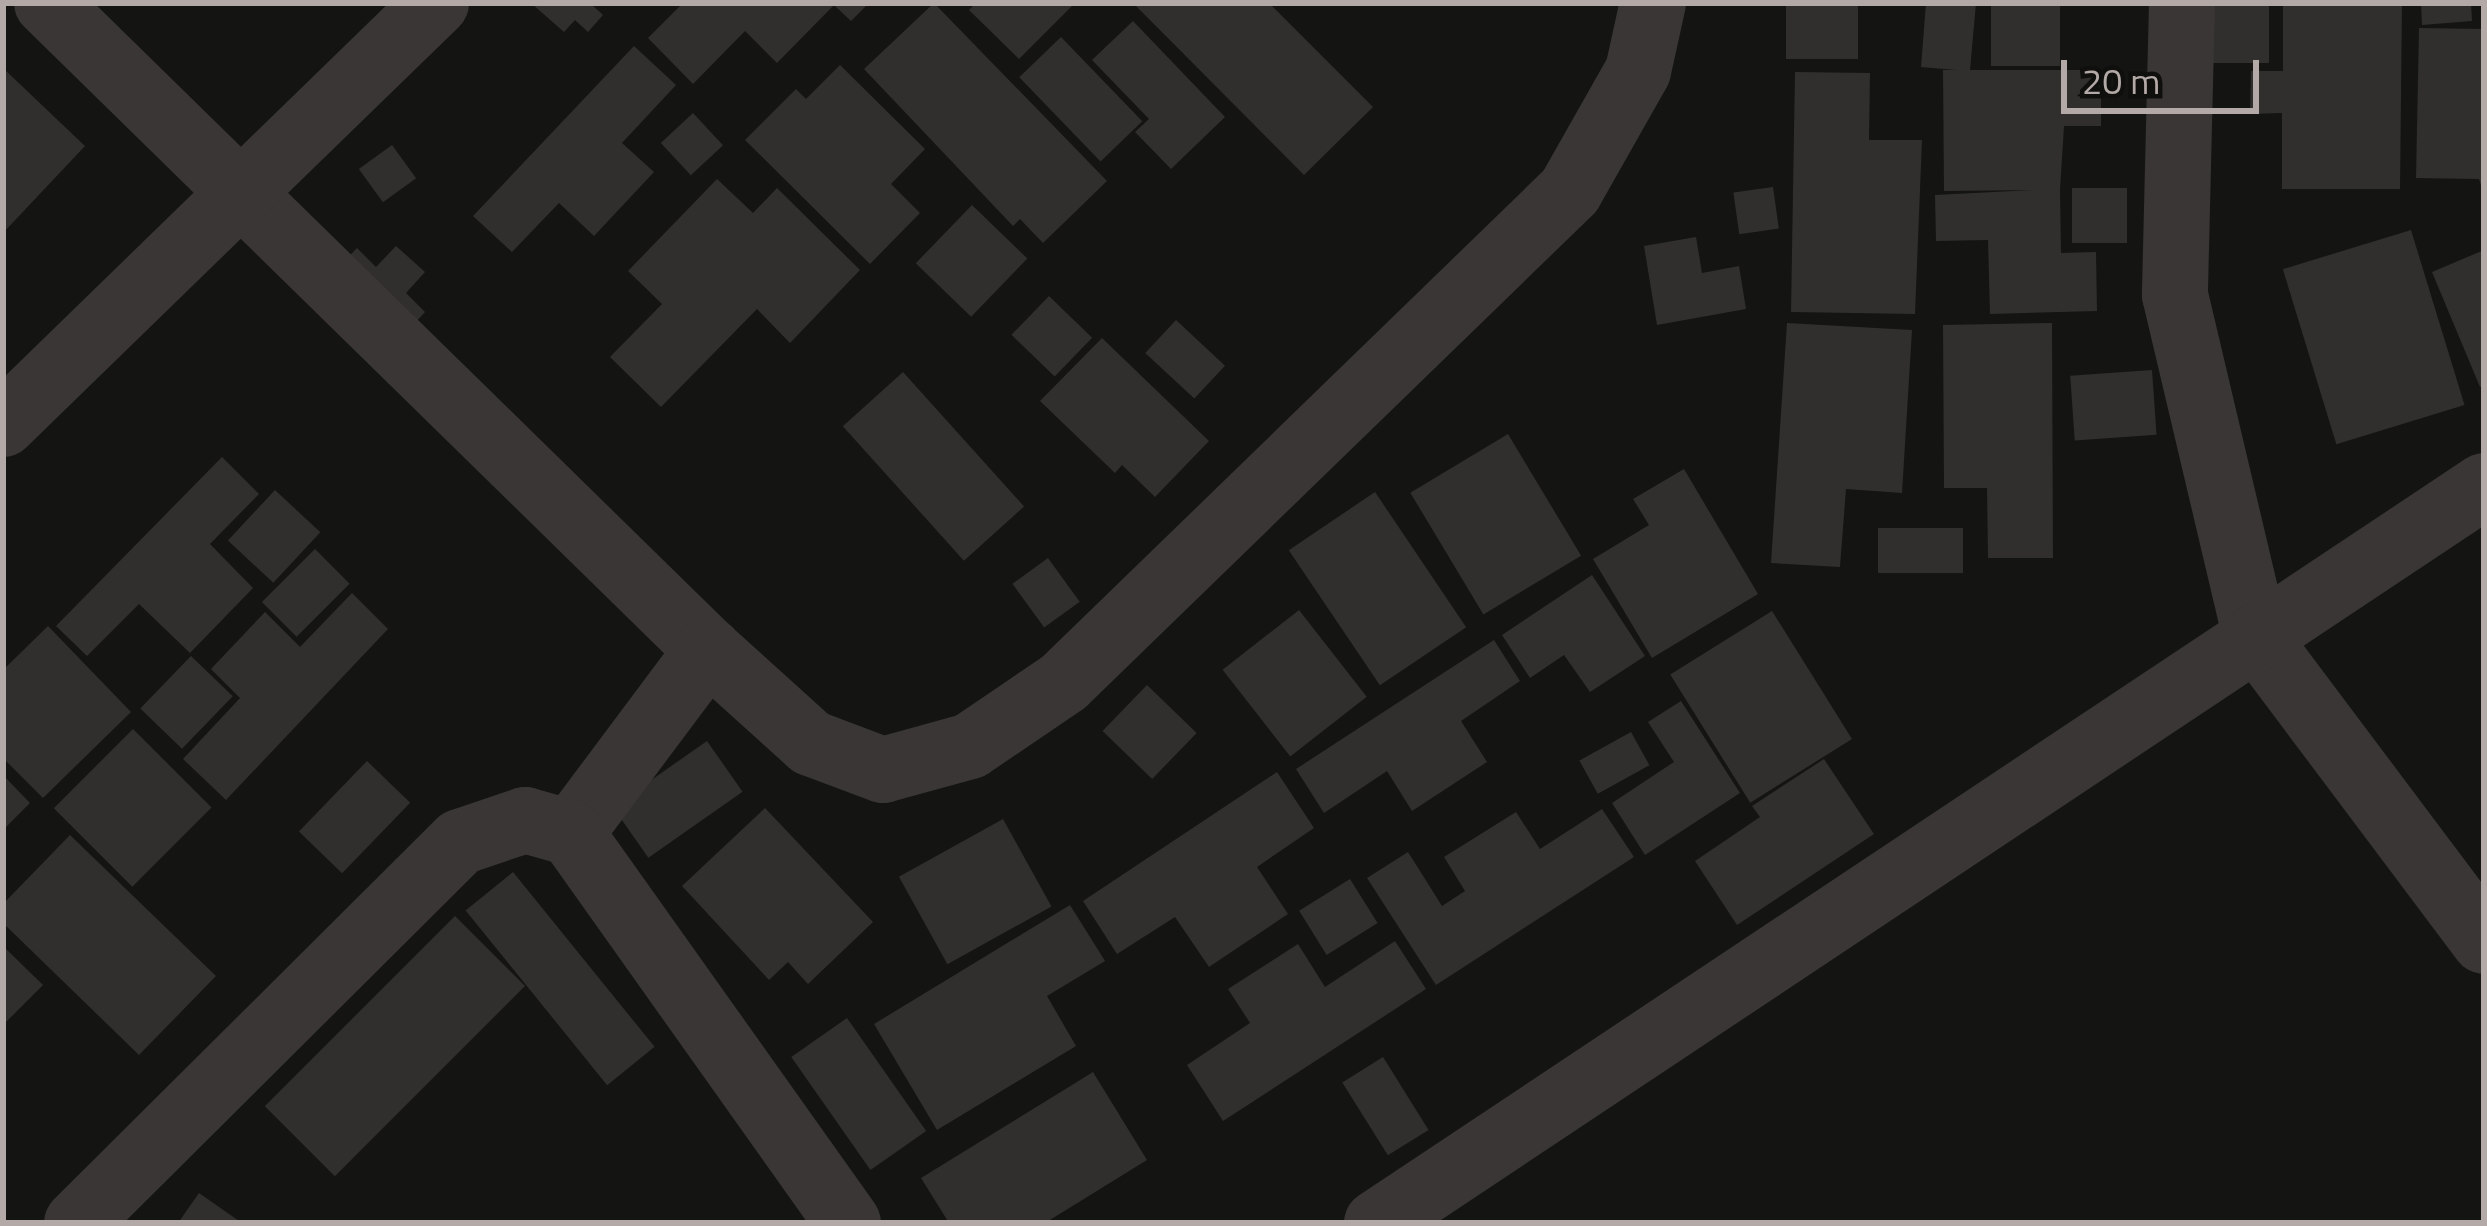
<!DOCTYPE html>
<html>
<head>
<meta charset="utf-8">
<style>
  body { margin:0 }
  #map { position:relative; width:2487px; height:1226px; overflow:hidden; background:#141413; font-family:"Titillium Web",sans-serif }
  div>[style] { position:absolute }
  .building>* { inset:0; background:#302f2e; transform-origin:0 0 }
  .minor>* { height:66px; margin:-33px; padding:0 33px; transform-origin:33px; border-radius:33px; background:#393635 }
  span { translate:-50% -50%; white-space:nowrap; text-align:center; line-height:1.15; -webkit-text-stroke:9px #0f0f0e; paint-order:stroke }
  .frame { position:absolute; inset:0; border:6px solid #b3a9a6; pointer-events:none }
  .scale { position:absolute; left:2061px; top:60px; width:198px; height:54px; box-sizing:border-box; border:6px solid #b3a9a6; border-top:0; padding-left:15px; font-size:36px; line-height:42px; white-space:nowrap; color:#b3a9a6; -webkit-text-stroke:9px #0f0f0e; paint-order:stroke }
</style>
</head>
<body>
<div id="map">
  <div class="building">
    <div style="clip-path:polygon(531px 3px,590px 3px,603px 15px,588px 32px,575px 20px,564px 32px)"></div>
    <div style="clip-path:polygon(683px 3px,869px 3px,851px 21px,834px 5px,777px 63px,745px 31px,693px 84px,648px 38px)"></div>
    <div style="clip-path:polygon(934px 3px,1107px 181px,1043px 243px,1020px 219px,1013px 226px,864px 69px)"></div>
    <div style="clip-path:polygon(976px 3px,1075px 3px,1019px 59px,969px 10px)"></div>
    <div style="clip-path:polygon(1133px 3px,1269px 3px,1373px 107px,1304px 175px)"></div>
    <div style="left:1786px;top:3px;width:72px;height:56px"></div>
    <div style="clip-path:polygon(1926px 3px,1976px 3px,1970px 70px,2101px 70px,2101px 126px,2064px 126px,2060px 190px,2061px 253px,2096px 252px,2097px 311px,1990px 314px,1988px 240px,1936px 241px,1935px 195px,2033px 190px,1944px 191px,1943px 70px,1956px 70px,1921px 67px)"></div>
    <div style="left:1991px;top:3px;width:69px;height:63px"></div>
    <div style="left:2203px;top:3px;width:66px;height:60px"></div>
    <div style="clip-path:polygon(2283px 3px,2402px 3px,2400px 189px,2282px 189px,2282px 113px,2250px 114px,2251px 71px,2283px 71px)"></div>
    <div style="clip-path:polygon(2421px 3px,2471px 3px,2472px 21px,2422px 25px)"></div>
    <div style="clip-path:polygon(1133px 21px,1225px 117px,1171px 169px,1135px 132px,1149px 119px,1092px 60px)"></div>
    <div style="clip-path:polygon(2419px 28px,2484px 29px,2484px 195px,2479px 179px,2416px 178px)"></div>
    <div style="left:1061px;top:37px;width:117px;height:58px;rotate:46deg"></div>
    <div style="clip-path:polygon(634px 46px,676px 85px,622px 143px,654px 172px,594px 236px,559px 203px,512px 252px,473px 216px)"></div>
    <div style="clip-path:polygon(840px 65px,925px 149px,891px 184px,920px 213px,870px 264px,745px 140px,796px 89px,806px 99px)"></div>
    <div style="clip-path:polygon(3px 68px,85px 146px,3px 233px)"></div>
    <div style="clip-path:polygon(1795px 72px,1870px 73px,1869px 140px,1922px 140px,1915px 314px,1791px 312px)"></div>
    <div style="left:693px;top:113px;width:44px;height:44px;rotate:47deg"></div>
    <div style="left:392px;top:145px;width:41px;height:41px;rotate:54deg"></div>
    <div style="clip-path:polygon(717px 179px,753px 213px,777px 188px,860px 270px,790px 343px,757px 309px,661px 407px,610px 357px,662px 304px,628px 271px)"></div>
    <div style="left:1773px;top:187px;width:42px;height:40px;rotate:82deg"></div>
    <div style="left:2072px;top:188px;width:55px;height:55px"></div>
    <div style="left:972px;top:205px;width:77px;height:81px;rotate:44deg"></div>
    <div style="left:2411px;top:230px;width:183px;height:134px;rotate:73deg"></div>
    <div style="clip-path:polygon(1696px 237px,1702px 273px,1739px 266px,1746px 309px,1657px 325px,1644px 246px)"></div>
    <div style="clip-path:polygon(396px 246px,425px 272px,406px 293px,425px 312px,404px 335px,335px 271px,357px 248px,376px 267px)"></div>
    <div style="clip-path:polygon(2484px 250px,2484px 385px,2480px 387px,2432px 272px)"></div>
    <div style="left:1049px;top:296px;width:60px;height:54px;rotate:44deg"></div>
    <div style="left:1176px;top:320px;width:67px;height:45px;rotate:43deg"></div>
    <div style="clip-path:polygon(1787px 323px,1912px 330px,1902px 493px,1846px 489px,1840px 567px,1771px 563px)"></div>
    <div style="clip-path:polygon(2052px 323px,2053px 558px,1988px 558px,1987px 488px,1944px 488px,1943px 325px)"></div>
    <div style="clip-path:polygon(1102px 338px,1209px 441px,1155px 497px,1122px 465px,1115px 473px,1040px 401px)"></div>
    <div style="left:2152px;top:370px;width:65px;height:82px;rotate:86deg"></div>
    <div style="left:903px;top:372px;width:181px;height:81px;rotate:48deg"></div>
    <div style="left:1508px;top:434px;width:142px;height:114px;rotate:59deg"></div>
    <div style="clip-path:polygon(222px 457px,259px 494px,210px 544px,253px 588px,190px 653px,139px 604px,87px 656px,56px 626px)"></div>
    <div style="clip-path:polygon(1684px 469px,1758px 594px,1652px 658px,1593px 559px,1649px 525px,1633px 499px)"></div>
    <div style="left:275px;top:490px;width:62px;height:69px;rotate:43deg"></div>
    <div style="left:1375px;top:492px;width:163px;height:104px;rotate:56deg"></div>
    <div style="left:1963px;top:528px;width:45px;height:85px;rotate:90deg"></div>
    <div style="left:315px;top:549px;width:49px;height:75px;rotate:45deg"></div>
    <div style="left:1048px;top:558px;width:54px;height:44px;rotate:54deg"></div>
    <div style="clip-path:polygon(1592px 575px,1645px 656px,1590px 692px,1564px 655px,1530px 678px,1502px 635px)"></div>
    <div style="clip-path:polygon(352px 593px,388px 629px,226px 800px,183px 759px,240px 698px,211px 669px,265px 612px,300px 647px)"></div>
    <div style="left:1299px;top:610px;width:110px;height:97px;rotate:52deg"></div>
    <div style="left:1772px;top:611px;width:151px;height:120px;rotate:58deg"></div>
    <div style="clip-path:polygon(48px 626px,131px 712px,43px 798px,3px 758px,3px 670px)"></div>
    <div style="clip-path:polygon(1494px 640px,1520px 681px,1461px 721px,1487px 762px,1412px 811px,1387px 771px,1324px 813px,1296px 769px)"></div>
    <div style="left:191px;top:656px;width:58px;height:73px;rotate:44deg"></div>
    <div style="left:1147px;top:685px;width:69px;height:64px;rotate:44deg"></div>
    <div style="clip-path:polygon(1681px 701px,1740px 793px,1645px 855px,1612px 803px,1674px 762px,1648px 722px)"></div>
    <div style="left:133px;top:729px;width:111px;height:112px;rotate:45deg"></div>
    <div style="left:1631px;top:732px;width:38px;height:59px;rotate:61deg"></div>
    <div style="left:707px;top:741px;width:62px;height:115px;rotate:55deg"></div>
    <div style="clip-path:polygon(1824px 759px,1874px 834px,1737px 925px,1695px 861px,1760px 817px,1752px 806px)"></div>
    <div style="left:367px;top:761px;width:60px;height:98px;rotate:44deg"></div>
    <div style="clip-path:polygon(1277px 772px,1314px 828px,1257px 867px,1288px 914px,1209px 967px,1175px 917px,1117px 954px,1083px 901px)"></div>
    <div style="clip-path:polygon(3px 775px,30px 803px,3px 830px)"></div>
    <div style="clip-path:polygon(765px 808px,873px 922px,808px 984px,788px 962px,769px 980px,682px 886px)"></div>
    <div style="clip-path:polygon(1602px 809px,1634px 857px,1436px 985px,1367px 878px,1408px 852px,1442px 906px,1465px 891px,1444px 857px,1516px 812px,1540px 849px)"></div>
    <div style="left:1003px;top:819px;width:100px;height:119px;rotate:61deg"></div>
    <div style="clip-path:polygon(70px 835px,216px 976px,139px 1055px,3px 923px,3px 904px)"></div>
    <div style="left:513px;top:872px;width:225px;height:61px;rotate:51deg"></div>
    <div style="left:1350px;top:879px;width:52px;height:60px;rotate:58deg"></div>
    <div style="clip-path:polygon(1070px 905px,1105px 961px,1047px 996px,1076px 1046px,937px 1130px,874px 1024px)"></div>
    <div style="left:455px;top:916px;width:99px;height:269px;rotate:45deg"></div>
    <div style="clip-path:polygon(1395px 941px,1426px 989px,1223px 1121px,1187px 1065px,1250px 1023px,1228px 989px,1298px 944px,1325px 987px)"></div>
    <div style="clip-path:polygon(3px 946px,43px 985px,3px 1025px)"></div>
    <div style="left:847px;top:1018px;width:138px;height:68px;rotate:55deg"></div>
    <div style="left:1383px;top:1057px;width:86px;height:48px;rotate:58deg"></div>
    <div style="clip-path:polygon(1093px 1072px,1147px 1160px,1045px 1223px,949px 1223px,921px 1178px)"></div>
    <div style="clip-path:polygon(199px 1193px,242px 1223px,178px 1223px)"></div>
  </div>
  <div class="minor">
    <div style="left:47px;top:3px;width:925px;rotate:44.39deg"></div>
    <div style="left:708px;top:650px;width:139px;rotate:42.1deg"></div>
    <div style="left:811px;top:743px;width:77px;rotate:20.6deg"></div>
    <div style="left:883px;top:770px;width:90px;rotate:-15.4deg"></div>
    <div style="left:970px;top:746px;width:114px;rotate:-34.2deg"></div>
    <div style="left:1064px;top:682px;width:705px;rotate:-44.14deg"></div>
    <div style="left:1570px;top:191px;width:138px;rotate:-60.5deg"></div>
    <div style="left:1638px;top:71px;width:70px;rotate:-77.6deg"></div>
    <div style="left:2182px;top:3px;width:292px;rotate:91.4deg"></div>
    <div style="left:2175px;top:295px;width:351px;rotate:76.7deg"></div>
    <div style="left:2256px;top:637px;width:380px;rotate:53.1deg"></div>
    <div style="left:3px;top:424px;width:604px;rotate:-44.19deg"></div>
    <div style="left:571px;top:833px;width:229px;rotate:-53.2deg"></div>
    <div style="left:77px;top:1223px;width:540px;rotate:-44.85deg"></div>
    <div style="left:460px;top:842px;width:69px;rotate:-18.7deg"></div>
    <div style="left:525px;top:820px;width:48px;rotate:15.8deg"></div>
    <div style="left:571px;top:833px;width:478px;rotate:54.6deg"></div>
    <div style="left:1377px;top:1223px;width:1330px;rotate:-33.65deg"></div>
  </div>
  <div class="frame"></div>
  <div class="scale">20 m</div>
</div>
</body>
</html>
